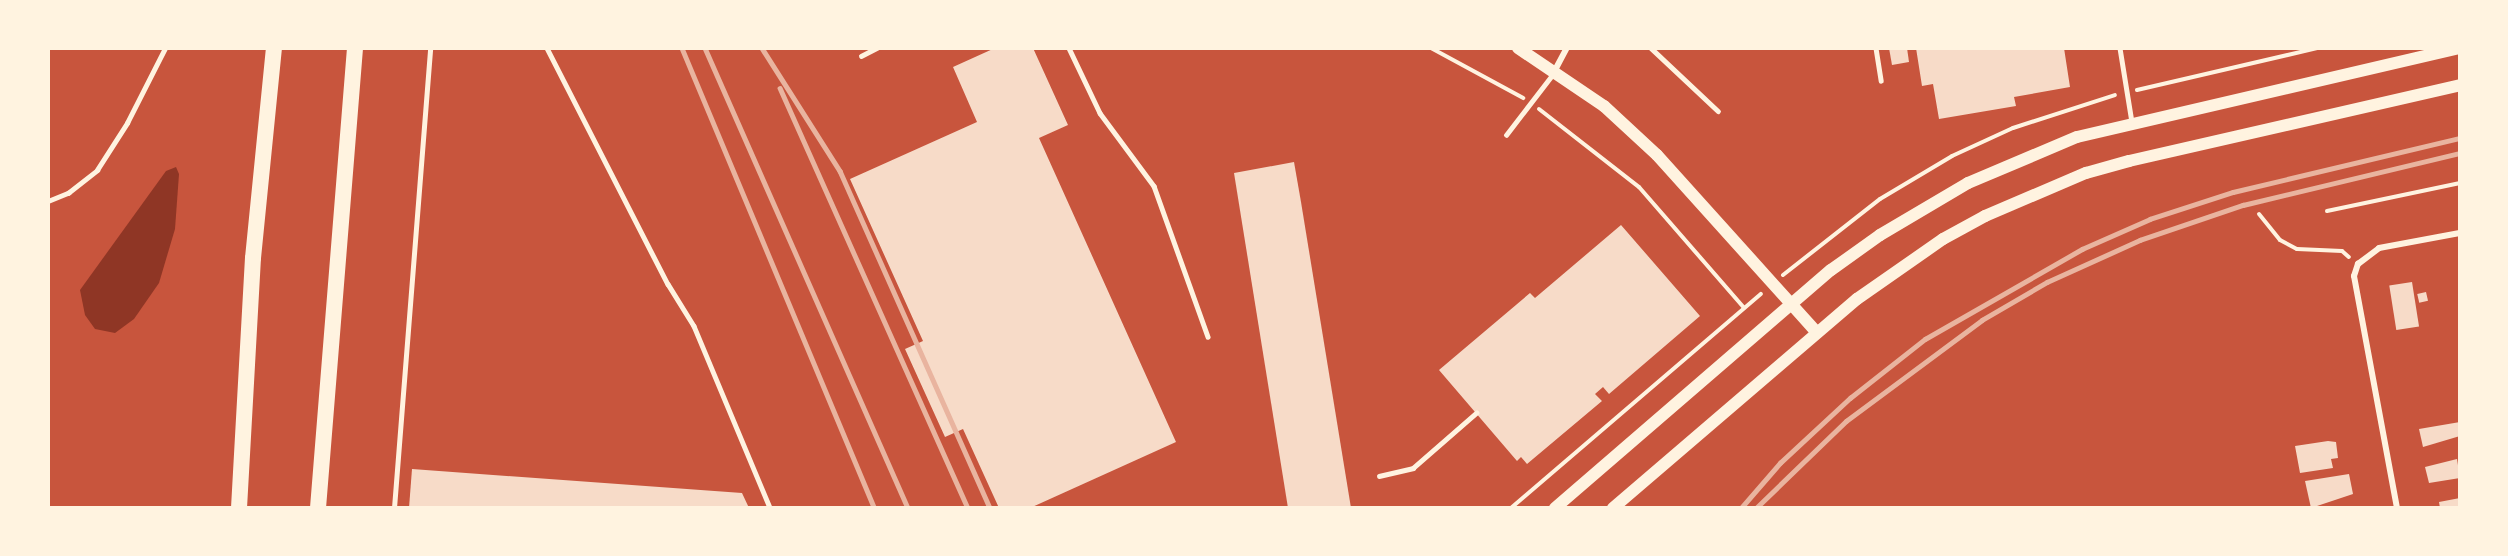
<!DOCTYPE html>
<html>
<head>
<meta charset="utf-8">
<style>
  body { margin:0 }
  #map { position:relative; width:2508px; height:556px; overflow:hidden; background:#c8553d; font-family:Poppins,sans-serif }
  div>[style] { position:absolute }
  .water>* { inset:0; background:#8f3625 }
  .building>* { inset:0; background:#f7dbc8; transform-origin:0 0 }
  .path>* { height:4px; margin:-2px; padding:0 2px; transform-origin:2px; border-radius:2px; background:#fff3e0 }
  .service>* { height:4.5px; margin:-2.25px; padding:0 2.25px; transform-origin:2.25px; border-radius:2.25px; background:#fff3e0 }
  .minor>* { height:6px; margin:-3px; padding:0 3px; transform-origin:3px; border-radius:3px; background:#fff3e0 }
  .secondary>* { height:12px; margin:-6px; padding:0 6px; transform-origin:6px; border-radius:6px; background:#fff3e0 }
  .motorway>* { height:16px; margin:-8px; padding:0 8px; transform-origin:8px; border-radius:8px; background:#fff3e0 }
  .rail>* { height:4.5px; margin:-2.25px; padding:0 2.25px; transform-origin:2.25px; border-radius:2.25px; background:#e9b49f }
  span { translate:-50% -50%; white-space:nowrap; text-align:center; line-height:1.15; -webkit-text-stroke:4.5px #fff3e0; paint-order:stroke }
  .frame { position:absolute; inset:0; border:50px solid #fff3e0; pointer-events:none }
</style>
</head>
<body>
<div id="map">
  <div class="water">
    <div style="clip-path:polygon(176px 167px,179px 174px,175px 229px,159px 283px,134px 319px,115px 333px,95px 329px,85px 315px,80px 290px,166px 171px)"></div>
  </div>
  <div class="building">
    <div style="clip-path:polygon(995px 48px,1033px 48px,1068px 125px,1039px 138px,1176px 442px,1030px 508px,999px 508px,963px 429px,945px 437px,905px 349px,923px 341px,850px 179px,977px 122px,953px 67px)"></div>
    <div style="clip-path:polygon(1889px 48px,1907px 48px,1909px 62px,1892px 65px)"></div>
    <div style="clip-path:polygon(1916px 48px,2064px 48px,2070px 87px,2014px 97px,2016px 106px,1939px 119px,1933px 84px,1922px 86px)"></div>
    <div style="clip-path:polygon(1294px 162px,1301px 202px,1351px 508px,1288px 508px,1234px 173px)"></div>
    <div style="clip-path:polygon(1621px 225px,1700px 316px,1609px 394px,1603px 387px,1595px 394px,1602px 401px,1527px 464px,1521px 457px,1517px 461px,1439px 370px,1530px 293px,1535px 298px)"></div>
    <div style="left:2412px;top:282px;width:45px;height:23px;rotate:81deg"></div>
    <div style="left:2426px;top:292px;width:9px;height:9px;rotate:77deg"></div>
    <div style="clip-path:polygon(2460px 422px,2460px 436px,2423px 447px,2419px 429px)"></div>
    <div style="clip-path:polygon(2328px 441px,2336px 442px,2338px 458px,2331px 459px,2333px 468px,2300px 473px,2295px 446px)"></div>
    <div style="clip-path:polygon(2457px 459px,2460px 478px,2429px 483px,2425px 467px)"></div>
    <div style="clip-path:polygon(412px 469px,742px 493px,749px 508px,409px 508px)"></div>
    <div style="clip-path:polygon(2349px 474px,2353px 494px,2311px 508px,2305px 481px)"></div>
    <div style="clip-path:polygon(2460px 498px,2460px 508px,2440px 508px,2439px 502px)"></div>
  </div>
  <div class="path">
    <div style="left:1431px;top:48px;width:105px;rotate:28.5deg"></div>
    <div style="left:2137px;top:90px;width:186px;rotate:-13.1deg"></div>
    <div style="left:1539px;top:109px;width:127px;rotate:38deg"></div>
    <div style="left:1639px;top:187px;width:160px;rotate:49deg"></div>
    <div style="left:2327px;top:211px;width:136px;rotate:-11.9deg"></div>
    <div style="left:2259px;top:214px;width:33px;rotate:51deg"></div>
    <div style="left:2280px;top:240px;width:19px;rotate:28deg"></div>
    <div style="left:2297px;top:249px;width:45px;rotate:2.5deg"></div>
    <div style="left:2342px;top:251px;width:9px;rotate:41deg"></div>
    <div style="left:1783px;top:275px;width:123px;rotate:-38.1deg"></div>
    <div style="left:1880px;top:199px;width:84px;rotate:-30.8deg"></div>
    <div style="left:1952px;top:156px;width:67px;rotate:-24.7deg"></div>
    <div style="left:2013px;top:128px;width:107px;rotate:-17.9deg"></div>
    <div style="left:1511px;top:508px;width:329px;rotate:-40.6deg"></div>
  </div>
  <div class="service">
    <div style="left:547px;top:48px;width:265px;rotate:62.9deg"></div>
    <div style="left:668px;top:284px;width:49px;rotate:58.2deg"></div>
    <div style="left:694px;top:326px;width:197px;rotate:67.3deg"></div>
    <div style="left:1069px;top:48px;width:72px;rotate:64.5deg"></div>
    <div style="left:1100px;top:113px;width:91px;rotate:53.5deg"></div>
    <div style="left:1154px;top:186px;width:160px;rotate:70.3deg"></div>
    <div style="left:1651px;top:48px;width:92px;rotate:43.2deg"></div>
    <div style="left:1876px;top:48px;width:33px;rotate:81deg"></div>
    <div style="left:2120px;top:48px;width:75px;rotate:80.8deg"></div>
    <div style="left:861px;top:56px;width:18px;rotate:-27deg"></div>
    <div style="left:1506px;top:135px;width:77px;rotate:-52.4deg"></div>
    <div style="left:48px;top:201px;width:22px;rotate:-22deg"></div>
    <div style="left:68px;top:193px;width:37px;rotate:-38deg"></div>
    <div style="left:97px;top:170px;width:56px;rotate:-57.4deg"></div>
    <div style="left:127px;top:123px;width:84px;rotate:-63.1deg"></div>
    <div style="left:1379px;top:476px;width:35px;rotate:-13deg"></div>
    <div style="left:1413px;top:468px;width:84px;rotate:-41.1deg"></div>
    <div style="left:394px;top:508px;width:461px;rotate:-85.5deg"></div>
  </div>
  <div class="minor">
    <div style="left:1554px;top:72px;width:27px;rotate:-62deg"></div>
    <div style="left:2397px;top:508px;width:236px;rotate:-100.5deg"></div>
    <div style="left:2354px;top:276px;width:13px;rotate:-72deg"></div>
    <div style="left:2358px;top:264px;width:26px;rotate:-37deg"></div>
    <div style="left:2379px;top:248px;width:82px;rotate:-10.5deg"></div>
  </div>
  <div class="secondary">
    <div style="left:1518px;top:48px;width:104px;rotate:34deg"></div>
    <div style="left:1604px;top:106px;width:72px;rotate:42.8deg"></div>
    <div style="left:1657px;top:155px;width:239px;rotate:48deg"></div>
    <div style="left:1555px;top:508px;width:364px;rotate:-40.8deg"></div>
    <div style="left:1831px;top:270px;width:60px;rotate:-35.5deg"></div>
    <div style="left:1880px;top:235px;width:102px;rotate:-30.6deg"></div>
    <div style="left:1968px;top:183px;width:118px;rotate:-22.9deg"></div>
    <div style="left:2077px;top:137px;width:393px;rotate:-13.1deg"></div>
    <div style="left:1613px;top:508px;width:321px;rotate:-40.6deg"></div>
    <div style="left:1857px;top:299px;width:105px;rotate:-34.9deg"></div>
    <div style="left:1943px;top:239px;width:48px;rotate:-28.7deg"></div>
    <div style="left:1985px;top:216px;width:110px;rotate:-23.1deg"></div>
    <div style="left:2086px;top:173px;width:45px;rotate:-15.6deg"></div>
    <div style="left:2129px;top:161px;width:340px;rotate:-12.9deg"></div>
  </div>
  <div class="motorway">
    <div style="left:239px;top:508px;width:250px;rotate:-86.8deg"></div>
    <div style="left:253px;top:258px;width:211px;rotate:-84.3deg"></div>
    <div style="left:318px;top:508px;width:461px;rotate:-85.4deg"></div>
  </div>
  <div class="rail">
    <div style="left:682px;top:48px;width:498px;rotate:67.3deg"></div>
    <div style="left:705px;top:48px;width:503px;rotate:66.19deg"></div>
    <div style="left:762px;top:48px;width:146px;rotate:57.6deg"></div>
    <div style="left:840px;top:171px;width:369px;rotate:66deg"></div>
    <div style="left:780px;top:88px;width:460px;rotate:65.9deg"></div>
    <div style="left:1741px;top:508px;width:60px;rotate:-49.1deg"></div>
    <div style="left:1780px;top:463px;width:96px;rotate:-42.9deg"></div>
    <div style="left:1850px;top:398px;width:95px;rotate:-38.2deg"></div>
    <div style="left:1925px;top:339px;width:181px;rotate:-29.8deg"></div>
    <div style="left:2082px;top:249px;width:74px;rotate:-23.8deg"></div>
    <div style="left:2150px;top:219px;width:87px;rotate:-18deg"></div>
    <div style="left:2233px;top:192px;width:233px;rotate:-13.4deg"></div>
    <div style="left:1756px;top:508px;width:125px;rotate:-44deg"></div>
    <div style="left:1846px;top:421px;width:169px;rotate:-36.6deg"></div>
    <div style="left:1982px;top:320px;width:75px;rotate:-30.3deg"></div>
    <div style="left:2047px;top:282px;width:102px;rotate:-24.3deg"></div>
    <div style="left:2140px;top:240px;width:109px;rotate:-18.8deg"></div>
    <div style="left:2243px;top:205px;width:223px;rotate:-13.5deg"></div>
  </div>
  <div class="frame"></div>
</div>
</body>
</html>
